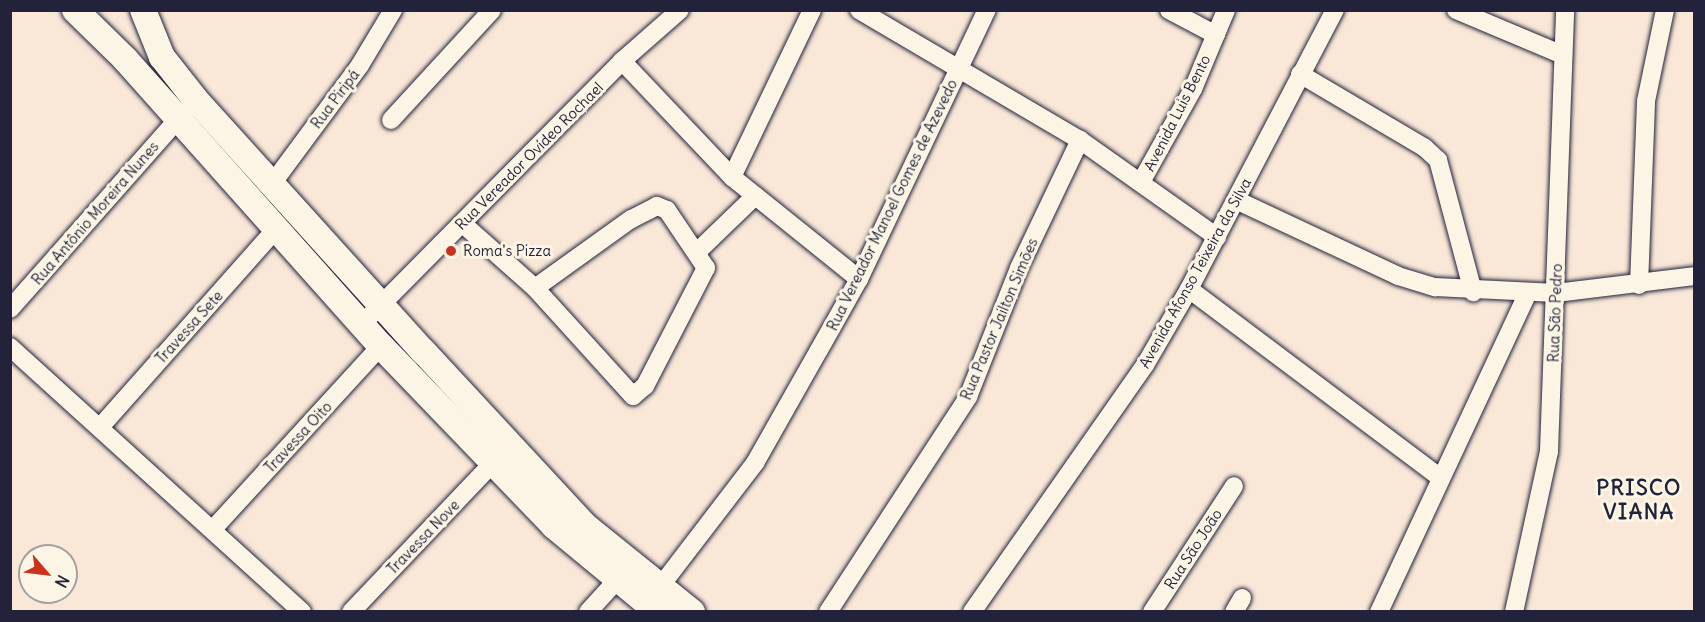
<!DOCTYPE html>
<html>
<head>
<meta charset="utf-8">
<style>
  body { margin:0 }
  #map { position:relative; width:1705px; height:622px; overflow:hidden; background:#f9e8d8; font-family:Delius,sans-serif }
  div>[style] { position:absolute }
  .roads { filter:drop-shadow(0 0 2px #22223b) drop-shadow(0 0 2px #22223b) }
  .street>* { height:18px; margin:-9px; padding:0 9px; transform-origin:9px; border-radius:9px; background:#fcf5e5 }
  .secondary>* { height:26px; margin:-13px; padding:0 13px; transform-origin:13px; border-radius:13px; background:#fcf5e5 }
  .dots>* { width:16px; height:16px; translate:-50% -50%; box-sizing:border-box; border:3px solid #fcf5e5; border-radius:50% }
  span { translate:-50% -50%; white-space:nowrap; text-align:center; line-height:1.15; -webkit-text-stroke:6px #fcf5e5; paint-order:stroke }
  .street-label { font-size:15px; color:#22223b }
  .poi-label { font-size:15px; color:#22223b }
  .left { translate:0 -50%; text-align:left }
  .district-label { font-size:21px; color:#22223b; font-weight:700; letter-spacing:1.5px }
  .frame { position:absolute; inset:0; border:12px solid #22223b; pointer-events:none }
  .north { position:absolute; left:18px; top:544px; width:60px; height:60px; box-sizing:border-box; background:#fcf5e5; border:2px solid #a5a1a1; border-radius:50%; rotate:118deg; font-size:16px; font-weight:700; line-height:24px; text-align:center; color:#22223b }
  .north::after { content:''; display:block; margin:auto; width:21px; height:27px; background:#c8321e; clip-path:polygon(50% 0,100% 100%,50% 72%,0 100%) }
</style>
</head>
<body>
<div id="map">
  <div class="roads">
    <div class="street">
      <div style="left:859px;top:10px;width:256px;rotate:30.5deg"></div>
      <div style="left:1080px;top:140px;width:168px;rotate:35.3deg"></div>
      <div style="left:1169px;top:10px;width:53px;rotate:28deg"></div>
      <div style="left:1456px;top:10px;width:116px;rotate:22.8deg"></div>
      <div style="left:622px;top:61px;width:160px;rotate:46.5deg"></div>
      <div style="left:732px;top:177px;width:163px;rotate:38.8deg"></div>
      <div style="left:1300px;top:74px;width:145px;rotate:30.6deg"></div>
      <div style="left:1425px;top:148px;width:18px;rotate:43deg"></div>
      <div style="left:1438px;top:160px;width:137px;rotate:75.1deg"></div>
      <div style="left:391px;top:120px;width:149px;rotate:-47.4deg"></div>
      <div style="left:732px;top:177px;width:185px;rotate:-64.4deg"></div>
      <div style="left:1141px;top:182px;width:107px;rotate:-60.8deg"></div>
      <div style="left:1193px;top:89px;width:86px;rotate:-67.3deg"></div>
      <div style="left:272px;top:184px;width:148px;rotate:-53.5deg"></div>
      <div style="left:360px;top:65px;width:64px;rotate:-59deg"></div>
      <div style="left:1236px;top:200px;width:179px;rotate:25.1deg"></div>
      <div style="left:1398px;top:276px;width:39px;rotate:17deg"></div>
      <div style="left:1435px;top:287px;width:121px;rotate:2.8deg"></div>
      <div style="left:1556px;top:293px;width:139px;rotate:-7deg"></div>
      <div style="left:463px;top:224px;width:96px;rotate:41.6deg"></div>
      <div style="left:535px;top:288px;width:146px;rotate:47.8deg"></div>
      <div style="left:633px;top:396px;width:16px;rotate:-40deg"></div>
      <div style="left:645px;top:386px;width:133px;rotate:-62.7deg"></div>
      <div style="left:706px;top:268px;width:70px;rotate:-123.9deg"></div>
      <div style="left:667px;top:210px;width:11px;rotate:-158deg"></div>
      <div style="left:657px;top:206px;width:29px;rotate:153deg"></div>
      <div style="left:631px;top:219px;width:118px;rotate:144.3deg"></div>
      <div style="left:697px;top:252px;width:81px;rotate:-44deg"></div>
      <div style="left:1639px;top:285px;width:184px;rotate:-87.8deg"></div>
      <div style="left:1646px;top:101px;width:93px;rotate:-78.2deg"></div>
      <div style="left:1189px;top:289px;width:315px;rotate:36.9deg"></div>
      <div style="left:10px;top:309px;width:266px;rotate:-48.5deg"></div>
      <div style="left:362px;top:324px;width:370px;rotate:-45.3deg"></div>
      <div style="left:622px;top:61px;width:77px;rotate:-41.3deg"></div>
      <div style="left:10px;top:347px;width:394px;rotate:42.2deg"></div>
      <div style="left:102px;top:425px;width:264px;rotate:-48.4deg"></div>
      <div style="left:214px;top:528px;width:247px;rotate:-47.5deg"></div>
      <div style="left:653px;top:596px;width:168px;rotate:-52.5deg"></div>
      <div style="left:755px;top:463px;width:130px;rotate:-60.5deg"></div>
      <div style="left:819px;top:350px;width:81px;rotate:-60.6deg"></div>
      <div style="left:859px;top:279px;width:298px;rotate:-64.6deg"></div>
      <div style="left:351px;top:612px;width:207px;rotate:-46.4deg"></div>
      <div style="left:588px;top:612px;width:43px;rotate:-47.8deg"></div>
      <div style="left:828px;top:612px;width:257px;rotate:-56.9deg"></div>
      <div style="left:968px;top:397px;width:139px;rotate:-68.4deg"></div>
      <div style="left:1019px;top:268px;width:142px;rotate:-64.5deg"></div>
      <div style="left:972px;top:612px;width:302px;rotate:-55deg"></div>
      <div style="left:1145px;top:365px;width:88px;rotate:-59.9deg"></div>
      <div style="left:1189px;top:289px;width:315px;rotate:-62.4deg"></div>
      <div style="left:1152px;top:612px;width:150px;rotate:-56.9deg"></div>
      <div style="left:1234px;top:612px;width:16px;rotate:-60deg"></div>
      <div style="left:1379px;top:612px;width:351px;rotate:-65deg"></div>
      <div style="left:1514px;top:612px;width:165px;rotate:-77.7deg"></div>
      <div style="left:1549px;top:451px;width:441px;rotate:-87.9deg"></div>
    </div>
    <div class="secondary">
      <div style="left:75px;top:10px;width:70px;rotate:44.4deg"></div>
      <div style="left:125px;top:59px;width:385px;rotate:48.3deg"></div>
      <div style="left:381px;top:346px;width:250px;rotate:46.1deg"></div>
      <div style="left:554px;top:526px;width:135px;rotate:39.6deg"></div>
      <div style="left:143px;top:10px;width:51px;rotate:68deg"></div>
      <div style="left:162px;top:57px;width:53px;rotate:51.8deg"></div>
      <div style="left:195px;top:99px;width:341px;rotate:47.9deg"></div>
      <div style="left:424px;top:352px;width:236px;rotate:47.2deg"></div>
      <div style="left:584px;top:525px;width:139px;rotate:38.9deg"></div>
    </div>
  </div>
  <div class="dots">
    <div style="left:451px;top:251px;background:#c8321e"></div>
  </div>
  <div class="street-label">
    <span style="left:335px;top:99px;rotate:-53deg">Rua Piripá</span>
    <span style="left:1177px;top:113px;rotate:-63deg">Avenida Luis Bento</span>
    <span style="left:529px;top:156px;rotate:-45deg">Rua Vereador Ovídeo Rochael</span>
    <span style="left:892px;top:205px;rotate:-64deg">Rua Vereador Manoel Gomes de Azevedo</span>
    <span style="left:95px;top:213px;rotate:-49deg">Rua Antônio Moreira Nunes</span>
    <span style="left:1195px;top:273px;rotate:-61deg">Avenida Afonso Teixeira da Silva</span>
    <span style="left:1555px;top:313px;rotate:-88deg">Rua São Pedro</span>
    <span style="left:999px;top:319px;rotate:-67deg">Rua Pastor Jailton Simões</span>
    <span style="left:189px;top:327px;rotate:-48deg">Travessa Sete</span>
    <span style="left:298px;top:437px;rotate:-47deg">Travessa Oito</span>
    <span style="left:423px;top:537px;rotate:-46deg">Travessa Nove</span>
    <span style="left:1193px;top:549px;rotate:-57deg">Rua São João</span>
  </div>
  <div class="poi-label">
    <span class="left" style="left:463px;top:251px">Roma's Pizza</span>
  </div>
  <div class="district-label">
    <span style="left:1639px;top:500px">PRISCO<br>VIANA</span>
  </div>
  <div class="frame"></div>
  <div class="north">N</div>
</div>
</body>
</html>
